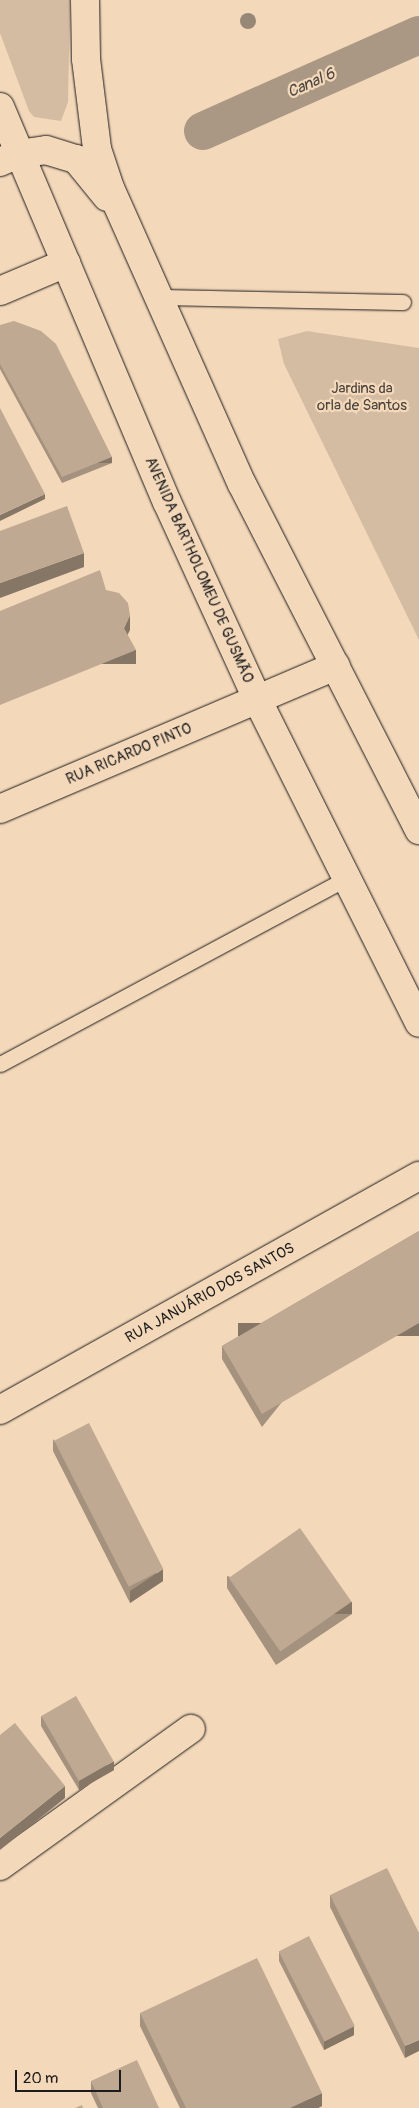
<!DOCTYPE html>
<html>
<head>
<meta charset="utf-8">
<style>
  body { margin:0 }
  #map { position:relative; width:419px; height:2108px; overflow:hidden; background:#f4d8ba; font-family:Pangolin,sans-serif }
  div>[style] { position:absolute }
  .green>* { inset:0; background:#d4bca3 }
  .canal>* { height:38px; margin:-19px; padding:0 19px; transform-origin:19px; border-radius:19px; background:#aa9885 }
  .roads { filter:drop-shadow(0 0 1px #1c1c1c) drop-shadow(0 0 1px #1c1c1c) }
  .service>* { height:15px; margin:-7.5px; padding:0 7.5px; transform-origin:7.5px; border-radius:7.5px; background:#f4d8ba }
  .minor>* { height:28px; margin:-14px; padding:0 14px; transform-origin:14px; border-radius:14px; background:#f4d8ba }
  .secondary>* { height:28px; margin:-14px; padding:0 14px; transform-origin:14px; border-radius:14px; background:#f4d8ba }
  .primary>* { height:28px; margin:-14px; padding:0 14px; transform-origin:14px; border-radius:14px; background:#f4d8ba }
  .trees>* { width:16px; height:16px; margin:-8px; border-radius:50%; background:#968776 }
  .wall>* { inset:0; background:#a4917e }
  .shaded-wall>* { inset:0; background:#867666; transform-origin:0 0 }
  .building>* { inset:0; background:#bfa992; transform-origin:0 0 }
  span { translate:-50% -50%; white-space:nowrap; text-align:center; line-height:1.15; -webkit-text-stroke:4.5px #f4d8ba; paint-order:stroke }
  .park-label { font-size:15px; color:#4a443e }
  .street-label { font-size:15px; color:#1c1c1c }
  .water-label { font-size:16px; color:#4e4741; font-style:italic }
  .scale { position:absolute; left:15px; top:2070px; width:106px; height:22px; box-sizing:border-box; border:2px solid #1c1c1c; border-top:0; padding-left:6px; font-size:15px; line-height:18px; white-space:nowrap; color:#1c1c1c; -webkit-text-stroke:4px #f4d8ba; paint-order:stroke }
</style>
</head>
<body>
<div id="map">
  <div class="green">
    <div style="clip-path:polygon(0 0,70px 0,68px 102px,61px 121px,34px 117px,29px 111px,0 33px)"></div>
    <div style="clip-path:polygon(307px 331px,419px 348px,419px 640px,284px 364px,278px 339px)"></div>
  </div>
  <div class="canal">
    <div style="left:203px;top:131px;width:236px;rotate:-24deg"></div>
  </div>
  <div class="roads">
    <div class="service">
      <div style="left:158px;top:297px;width:245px;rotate:1.2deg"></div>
      <div style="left:0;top:1064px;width:394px;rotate:-28.2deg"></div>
    </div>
    <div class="minor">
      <div style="left:0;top:809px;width:365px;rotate:-23.1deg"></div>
      <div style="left:0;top:1410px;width:480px;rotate:-29.2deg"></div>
      <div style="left:0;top:1866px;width:235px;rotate:-35.7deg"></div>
    </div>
    <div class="secondary">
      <div style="left:0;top:162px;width:20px;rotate:-24deg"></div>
      <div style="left:0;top:291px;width:72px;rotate:-23deg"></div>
    </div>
    <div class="primary">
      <div style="left:85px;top:0;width:59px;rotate:89deg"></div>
      <div style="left:86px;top:59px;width:91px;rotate:83deg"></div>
      <div style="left:97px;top:149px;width:41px;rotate:71.6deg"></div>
      <div style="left:110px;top:188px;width:324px;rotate:66deg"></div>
      <div style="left:242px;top:484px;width:389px;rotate:62.9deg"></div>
      <div style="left:0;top:107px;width:429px;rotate:67.1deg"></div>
      <div style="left:167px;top:502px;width:217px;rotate:65.4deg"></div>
      <div style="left:257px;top:699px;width:362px;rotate:63.4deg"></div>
      <div style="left:18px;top:154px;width:28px;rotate:-8deg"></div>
      <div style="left:46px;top:150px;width:31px;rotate:17deg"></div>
      <div style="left:76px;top:159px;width:49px;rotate:50.8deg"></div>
    </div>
  </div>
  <div class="trees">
    <div style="left:248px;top:21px"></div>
  </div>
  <div class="wall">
    <div style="clip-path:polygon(0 325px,112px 463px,62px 483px,0 369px)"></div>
    <div style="clip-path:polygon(419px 1231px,262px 1427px,222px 1359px,222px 1346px)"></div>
    <div style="clip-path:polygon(53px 1439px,163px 1581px,130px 1603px,53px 1451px)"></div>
    <div style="clip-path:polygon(227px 1576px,352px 1614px,276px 1665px,227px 1588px)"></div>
    <div style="clip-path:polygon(41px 1716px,114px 1770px,79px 1790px,41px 1726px)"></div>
    <div style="clip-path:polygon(330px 1895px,419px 1933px,405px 2058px,330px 1907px)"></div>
    <div style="clip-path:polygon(279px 1951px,354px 2035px,324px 2050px,279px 1961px)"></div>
    <div style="clip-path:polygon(140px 2013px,322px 2106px,318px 2108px,180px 2108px,140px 2026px)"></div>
    <div style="clip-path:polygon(91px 2081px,159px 2108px,98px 2108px,91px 2093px)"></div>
  </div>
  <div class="shaded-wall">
    <div style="left:112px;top:457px;width:6px;height:54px;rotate:90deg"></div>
    <div style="clip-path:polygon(45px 494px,45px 499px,0 521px,0 515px)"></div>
    <div style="clip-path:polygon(84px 553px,84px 567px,0 598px,0 583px)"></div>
    <div style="clip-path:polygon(130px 615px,130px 630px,124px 642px,124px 628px)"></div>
    <div style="left:136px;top:650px;width:14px;height:147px;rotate:90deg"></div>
    <div style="left:419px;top:1323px;width:13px;height:181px;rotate:90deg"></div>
    <div style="clip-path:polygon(163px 1569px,163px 1581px,130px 1603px,130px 1591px)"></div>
    <div style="left:352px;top:1602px;width:12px;height:92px;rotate:90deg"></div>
    <div style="clip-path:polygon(114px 1761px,114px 1770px,79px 1790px,79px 1781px)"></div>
    <div style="clip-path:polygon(65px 1786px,65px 1798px,0 1850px,0 1838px)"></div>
    <div style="clip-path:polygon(354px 2026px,354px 2035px,324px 2050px,324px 2041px)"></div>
    <div style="clip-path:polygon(419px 2040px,419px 2051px,405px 2058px,405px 2046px)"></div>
    <div style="clip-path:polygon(322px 2093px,322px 2106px,318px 2108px,290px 2108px)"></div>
  </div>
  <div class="building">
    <div style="clip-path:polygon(14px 321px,41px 331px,56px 344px,112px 457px,62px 477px,0 364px,0 325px)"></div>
    <div style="clip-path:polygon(0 408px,45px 494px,0 515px)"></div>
    <div style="clip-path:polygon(67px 506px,84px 553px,0 583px,0 531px)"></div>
    <div style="clip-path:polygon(100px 570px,106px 590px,119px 593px,128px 603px,130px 615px,124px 628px,136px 650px,0 705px,0 611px)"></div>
    <div style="clip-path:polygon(419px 1231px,419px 1323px,262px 1414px,222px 1346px)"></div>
    <div style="left:89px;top:1423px;width:164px;height:39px;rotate:63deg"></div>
    <div style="left:300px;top:1528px;width:90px;height:87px;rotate:55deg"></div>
    <div style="left:76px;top:1696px;width:75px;height:40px;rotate:60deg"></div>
    <div style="clip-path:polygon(15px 1723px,65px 1786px,0 1838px,0 1735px)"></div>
    <div style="clip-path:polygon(387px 1868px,419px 1933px,419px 2040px,405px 2046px,330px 1895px)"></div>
    <div style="left:309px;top:1936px;width:101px;height:34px;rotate:63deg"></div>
    <div style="clip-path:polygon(257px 1958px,322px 2093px,290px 2108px,186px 2108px,140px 2013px)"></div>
    <div style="clip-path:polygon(137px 2060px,159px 2108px,103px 2108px,91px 2081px)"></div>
    <div style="clip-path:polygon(82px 2105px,83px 2108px,75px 2108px)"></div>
  </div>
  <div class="park-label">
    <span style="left:362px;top:397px">Jardins da<br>orla de Santos</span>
  </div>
  <div class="street-label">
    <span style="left:199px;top:570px;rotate:66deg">AVENIDA BARTHOLOMEU DE GUSMÃO</span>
    <span style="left:129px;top:754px;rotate:-23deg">RUA RICARDO PINTO</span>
    <span style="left:210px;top:1293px;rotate:-29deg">RUA JANUÁRIO DOS SANTOS</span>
  </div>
  <div class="water-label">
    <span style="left:311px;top:83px;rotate:-24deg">Canal 6</span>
  </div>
  <div class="scale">20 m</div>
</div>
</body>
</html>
